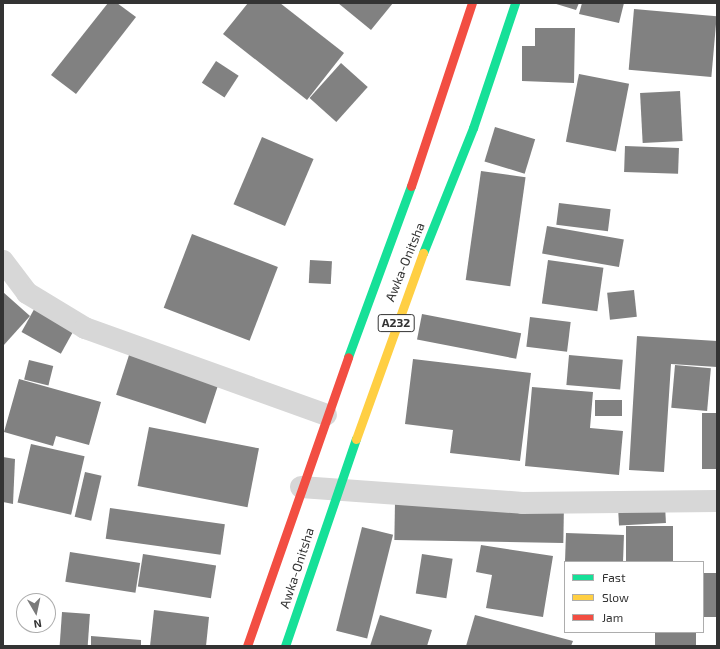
<!DOCTYPE html>
<html>
<head>
<meta charset="utf-8">
<style>
  body { margin:0 }
  #map { position:relative; width:720px; height:649px; overflow:hidden; background:#fff; font-family:"Exo 2",sans-serif }
  div>[style] { position:absolute }
  .building>* { inset:0; background:#818181; transform-origin:0 0 }
  .street>* { height:22px; margin:-11px; padding:0 11px; transform-origin:11px; border-radius:11px; background:#d7d7d7 }
  .fast>* { height:9px; margin:-4.5px; padding:0 4.5px; transform-origin:4.5px; border-radius:4.5px; background:#16e098 }
  .slow>* { height:9px; margin:-4.5px; padding:0 4.5px; transform-origin:4.5px; border-radius:4.5px; background:#ffcf43 }
  .jam>* { height:9px; margin:-4.5px; padding:0 4.5px; transform-origin:4.5px; border-radius:4.5px; background:#f24e42 }
  span { translate:-50% -50%; white-space:nowrap; text-align:center; line-height:1.15; -webkit-text-stroke:4px #fff; paint-order:stroke }
  .shield-label span { padding:1px 3px; background:#fff; border:1px solid; border-radius:3px; -webkit-text-stroke-width:0 }
  .shield-label { font-size:12px; color:#333; font-weight:700 }
  .street-label { font-size:13px; color:#333 }
  .frame { position:absolute; inset:0; border:4px solid #333; pointer-events:none }
  .legend { position:absolute; left:564px; top:561px; width:140px; height:72px; box-sizing:border-box; background:#fff; border:1px solid #adadad; margin:0; padding:5px 7px; list-style:none; font-size:12px; color:#333 }
  .legend li { display:flex; align-items:center; gap:8px; height:20px }
  .legend b { width:20px; border:1px solid #adadad }
  .north { position:absolute; left:16px; top:593px; width:40px; height:40px; box-sizing:border-box; background:#fff; border:1px solid #adadad; border-radius:50%; rotate:171deg; font-size:11px; font-weight:700; line-height:16px; text-align:center; color:#333 }
  .north::after { content:''; display:block; margin:auto; width:14px; height:18px; background:#7a7a7a; clip-path:polygon(50% 0,100% 100%,50% 72%,0 100%) }
</style>
</head>
<body>
<div id="map">
  <div class="building">
    <div style="clip-path:polygon(108px 3px,117px 3px,136px 17px,76px 94px,51px 75px)"></div>
    <div style="clip-path:polygon(248px 3px,280px 3px,344px 53px,307px 100px,223px 34px)"></div>
    <div style="clip-path:polygon(338px 3px,393px 3px,371px 30px)"></div>
    <div style="clip-path:polygon(553px 3px,579px 3px,576px 10px)"></div>
    <div style="clip-path:polygon(582px 3px,624px 3px,619px 23px,579px 14px)"></div>
    <div style="left:634px;top:9px;width:83px;height:61px;rotate:5deg"></div>
    <div style="clip-path:polygon(535px 28px,575px 28px,574px 83px,522px 81px,522px 46px,535px 46px)"></div>
    <div style="left:216px;top:61px;width:27px;height:26px;rotate:33deg"></div>
    <div style="left:341px;top:63px;width:36px;height:47px;rotate:42deg"></div>
    <div style="left:579px;top:74px;width:51px;height:69px;rotate:11deg"></div>
    <div style="left:680px;top:91px;width:50px;height:40px;rotate:87deg"></div>
    <div style="left:495px;top:127px;width:42px;height:36px;rotate:17deg"></div>
    <div style="left:262px;top:137px;width:56px;height:73px;rotate:23deg"></div>
    <div style="left:625px;top:146px;width:54px;height:26px;rotate:2deg"></div>
    <div style="left:481px;top:171px;width:45px;height:110px;rotate:8deg"></div>
    <div style="left:559px;top:203px;width:52px;height:22px;rotate:7deg"></div>
    <div style="left:547px;top:226px;width:78px;height:28px;rotate:10deg"></div>
    <div style="left:192px;top:234px;width:92px;height:79px;rotate:21deg"></div>
    <div style="left:310px;top:260px;width:22px;height:23px;rotate:3deg"></div>
    <div style="left:548px;top:260px;width:56px;height:44px;rotate:8deg"></div>
    <div style="left:634px;top:290px;width:27px;height:27px;rotate:84deg"></div>
    <div style="clip-path:polygon(3px 292px,30px 316px,3px 346px)"></div>
    <div style="left:37px;top:304px;width:45px;height:32px;rotate:29deg"></div>
    <div style="left:422px;top:314px;width:101px;height:26px;rotate:11deg"></div>
    <div style="left:530px;top:317px;width:41px;height:30px;rotate:7deg"></div>
    <div style="clip-path:polygon(637px 336px,717px 341px,717px 367px,671px 364px,664px 472px,629px 470px)"></div>
    <div style="left:130px;top:352px;width:94px;height:45px;rotate:18deg"></div>
    <div style="left:569px;top:355px;width:54px;height:30px;rotate:5deg"></div>
    <div style="clip-path:polygon(413px 359px,531px 373px,520px 461px,450px 453px,453px 430px,405px 424px)"></div>
    <div style="left:29px;top:360px;width:25px;height:20px;rotate:14deg"></div>
    <div style="left:675px;top:365px;width:36px;height:43px;rotate:5deg"></div>
    <div style="clip-path:polygon(19px 379px,101px 402px,89px 445px,56px 436px,53px 446px,4px 432px)"></div>
    <div style="clip-path:polygon(532px 387px,593px 392px,590px 428px,623px 431px,619px 475px,525px 466px)"></div>
    <div style="left:595px;top:400px;width:27px;height:16px"></div>
    <div style="left:702px;top:413px;width:15px;height:56px"></div>
    <div style="left:149px;top:427px;width:112px;height:60px;rotate:11deg"></div>
    <div style="left:31px;top:444px;width:55px;height:60px;rotate:13deg"></div>
    <div style="clip-path:polygon(3px 457px,15px 459px,13px 504px,3px 502px)"></div>
    <div style="left:85px;top:472px;width:17px;height:46px;rotate:13deg"></div>
    <div style="left:395px;top:502px;width:169px;height:38px;rotate:1deg"></div>
    <div style="left:665px;top:505px;width:18px;height:47px;rotate:87deg"></div>
    <div style="left:110px;top:508px;width:116px;height:31px;rotate:8deg"></div>
    <div style="left:626px;top:526px;width:47px;height:36px"></div>
    <div style="left:362px;top:527px;width:32px;height:107px;rotate:14deg"></div>
    <div style="left:566px;top:533px;width:58px;height:29px;rotate:2deg"></div>
    <div style="clip-path:polygon(481px 545px,553px 556px,543px 617px,486px 608px,492px 575px,476px 572px)"></div>
    <div style="left:70px;top:552px;width:71px;height:30px;rotate:9deg"></div>
    <div style="left:143px;top:554px;width:74px;height:33px;rotate:9deg"></div>
    <div style="left:422px;top:554px;width:31px;height:40px;rotate:9deg"></div>
    <div style="left:703px;top:573px;width:14px;height:44px"></div>
    <div style="clip-path:polygon(154px 610px,209px 617px,206px 646px,150px 646px)"></div>
    <div style="left:62px;top:612px;width:28px;height:34px;rotate:4deg"></div>
    <div style="clip-path:polygon(380px 615px,432px 630px,427px 646px,370px 646px)"></div>
    <div style="clip-path:polygon(475px 615px,573px 641px,571px 646px,466px 646px)"></div>
    <div style="left:655px;top:632px;width:41px;height:14px"></div>
    <div style="clip-path:polygon(91px 636px,141px 640px,141px 646px,91px 646px)"></div>
  </div>
  <div class="street">
    <div style="left:3px;top:261px;width:40px;rotate:53deg"></div>
    <div style="left:27px;top:293px;width:68px;rotate:31.1deg"></div>
    <div style="left:85px;top:328px;width:256px;rotate:19.8deg"></div>
    <div style="left:301px;top:487px;width:222px;rotate:4.1deg"></div>
    <div style="left:522px;top:503px;width:195px;rotate:-0.6deg"></div>
  </div>
  <div class="fast">
    <div style="left:423px;top:253px;width:135px;rotate:-68.2deg"></div>
    <div style="left:473px;top:128px;width:132px;rotate:-71.4deg"></div>
    <div style="left:348px;top:357px;width:182px;rotate:-69.8deg"></div>
    <div style="left:285px;top:646px;width:219px;rotate:-71.1deg"></div>
  </div>
  <div class="slow">
    <div style="left:356px;top:439px;width:198px;rotate:-70.2deg"></div>
  </div>
  <div class="jam">
    <div style="left:411px;top:186px;width:193px;rotate:-71.6deg"></div>
    <div style="left:247px;top:646px;width:306px;rotate:-70.7deg"></div>
  </div>
  <div class="shield-label">
    <span style="left:396px;top:323px">A232</span>
  </div>
  <div class="street-label">
    <span style="left:405px;top:262px;rotate:-68deg">Awka-Onitsha</span>
    <span style="left:297px;top:568px;rotate:-72deg">Awka-Onitsha</span>
  </div>
  <div class="frame"></div>
  <ul class="legend">
  <li><b style="height:5px;background:#16e098"></b>Fast</li>
  <li><b style="height:5px;background:#ffcf43"></b>Slow</li>
  <li><b style="height:5px;background:#f24e42"></b>Jam</li>
  </ul>
  <div class="north">N</div>
</div>
</body>
</html>
